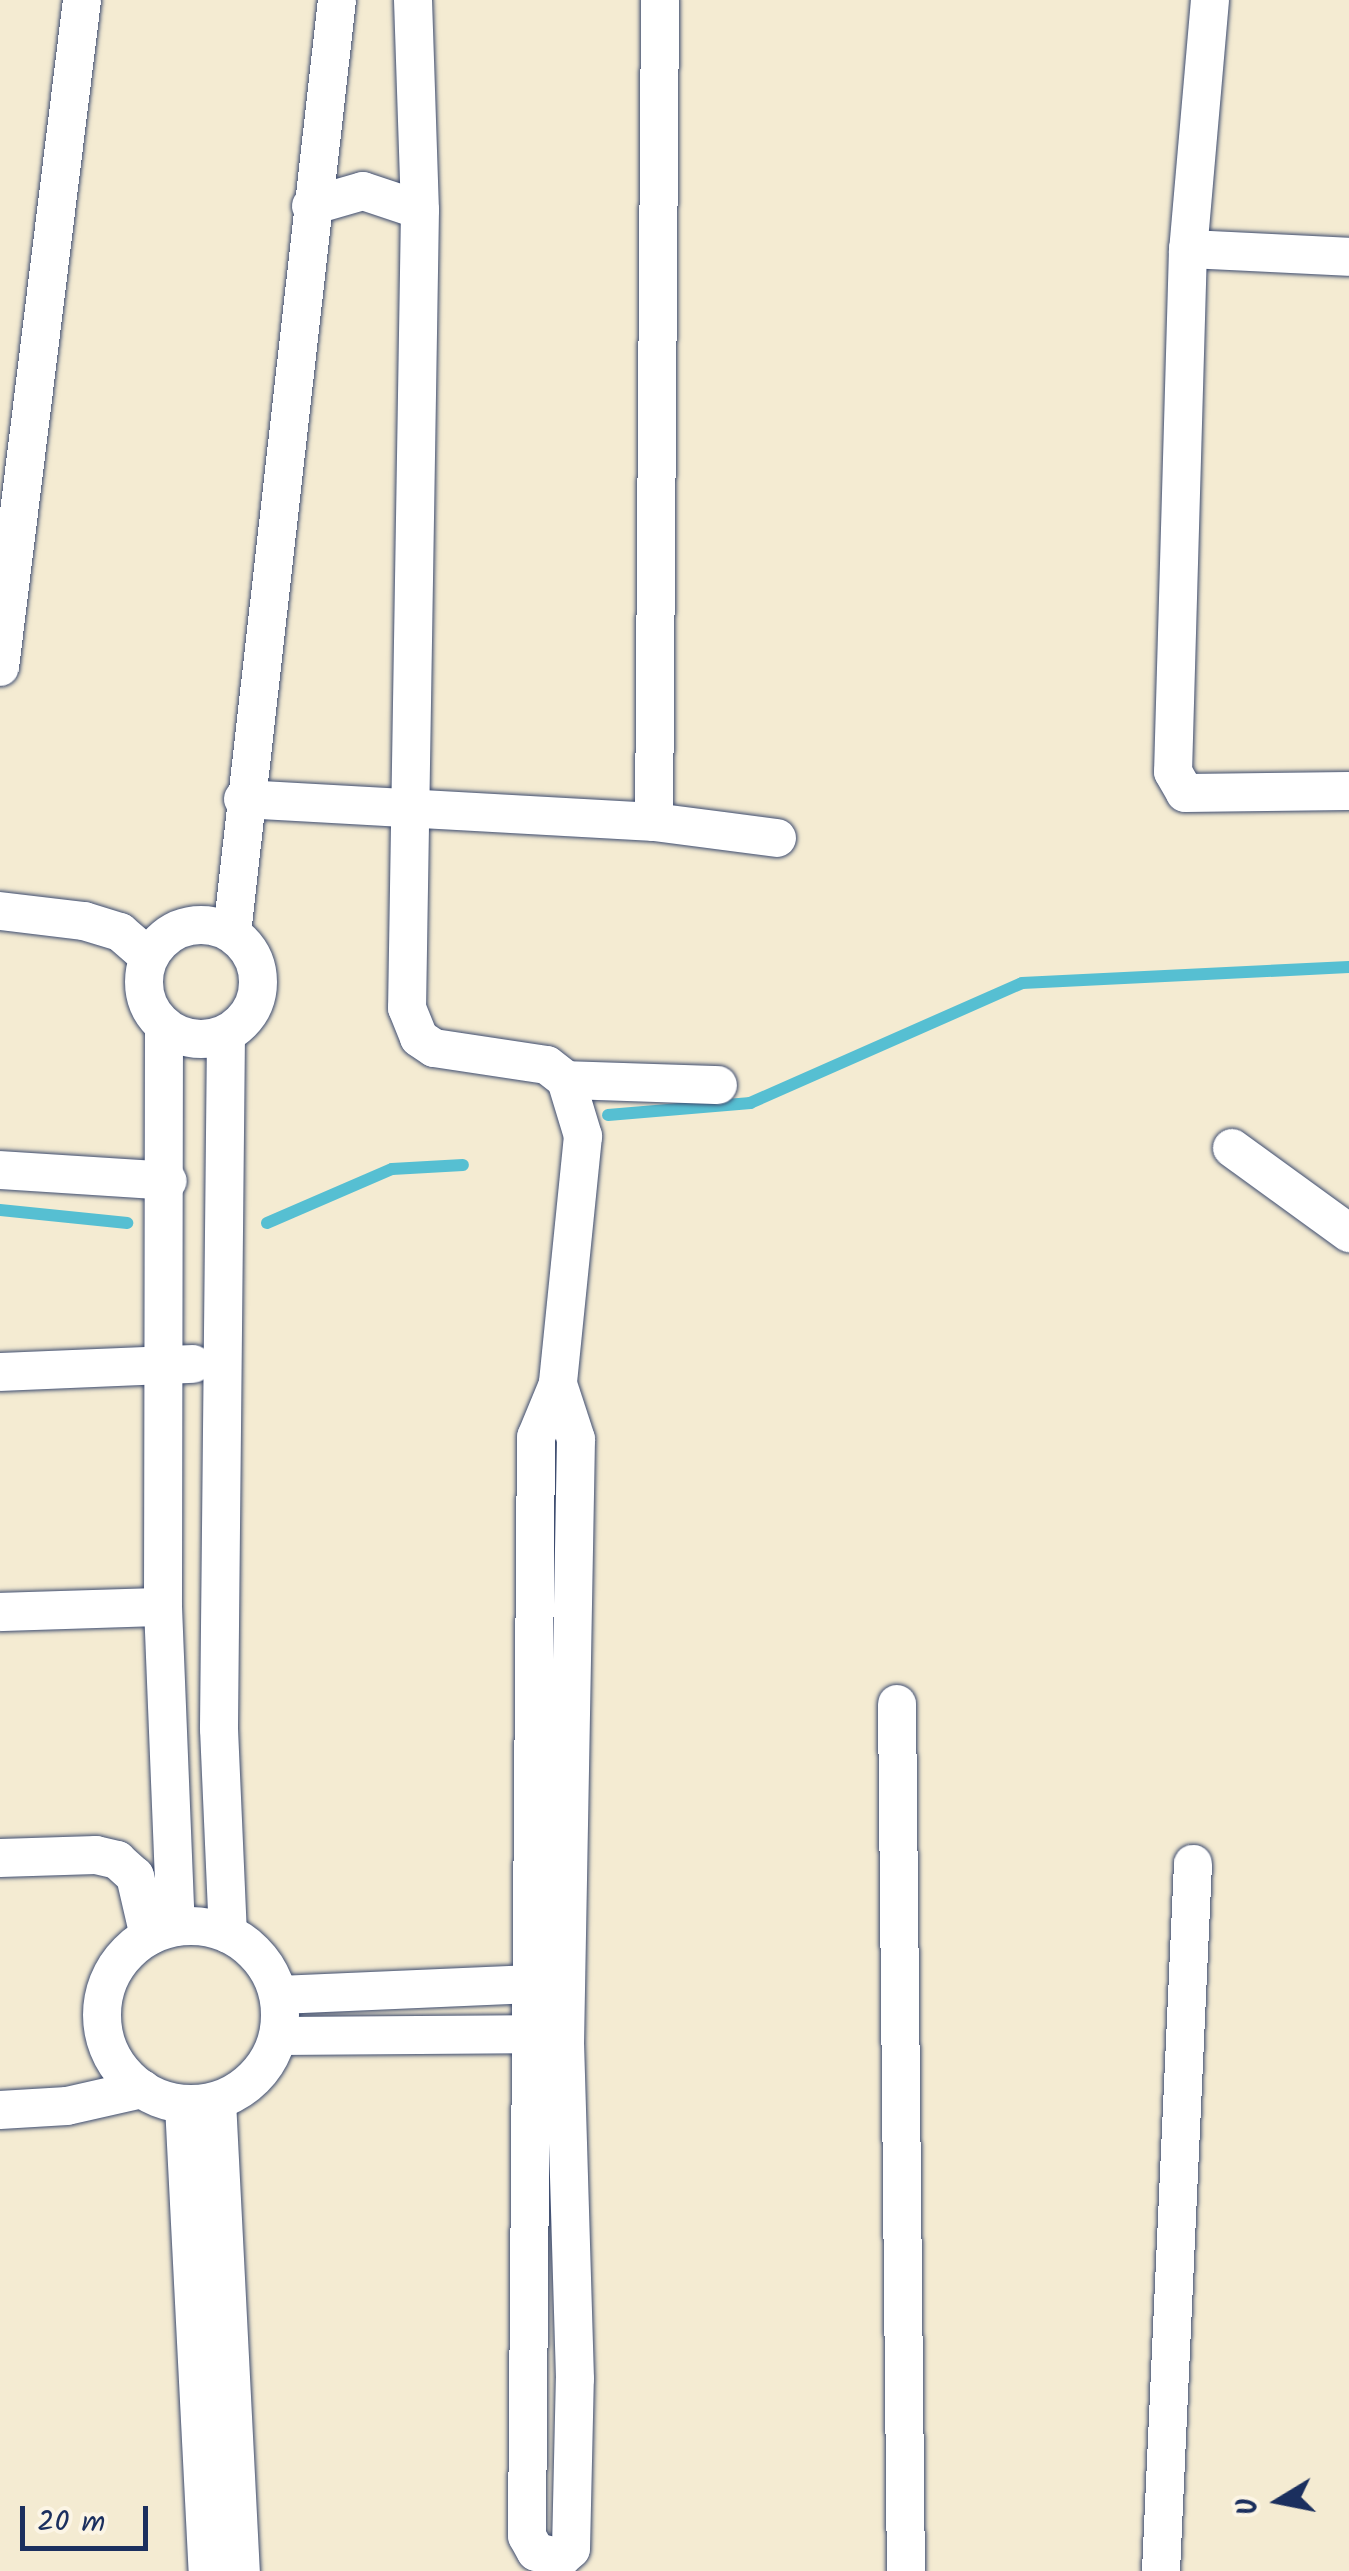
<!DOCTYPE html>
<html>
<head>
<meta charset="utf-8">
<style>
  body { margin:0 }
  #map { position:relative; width:1349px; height:2571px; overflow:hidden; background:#f4ebd2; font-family:Kalam,sans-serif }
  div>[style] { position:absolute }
  .stream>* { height:12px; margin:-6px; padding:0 6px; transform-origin:6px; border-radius:6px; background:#56bfd2 }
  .roads { filter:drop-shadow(0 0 2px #3c4b6f) drop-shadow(0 0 2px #3c4b6f) }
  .minor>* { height:38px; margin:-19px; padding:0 19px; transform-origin:19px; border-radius:19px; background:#fff }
  .minor>.ring { margin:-19px; padding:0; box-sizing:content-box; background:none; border:38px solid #fff; border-radius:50% }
  span { translate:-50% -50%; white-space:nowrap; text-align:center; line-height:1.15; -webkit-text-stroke:8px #fcf5e5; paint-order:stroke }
  .north { position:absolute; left:1229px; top:2451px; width:100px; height:100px; -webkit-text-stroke:8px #fcf5e5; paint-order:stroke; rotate:260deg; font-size:28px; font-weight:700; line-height:40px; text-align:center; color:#1b2f5e }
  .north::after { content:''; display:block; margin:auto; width:35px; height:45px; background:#1b2f5e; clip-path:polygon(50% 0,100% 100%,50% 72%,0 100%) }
  .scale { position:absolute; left:20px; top:2506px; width:128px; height:45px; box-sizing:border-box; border:5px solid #1b2f5e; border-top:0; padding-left:12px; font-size:30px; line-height:35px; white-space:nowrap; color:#1b2f5e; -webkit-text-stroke:8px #fcf5e5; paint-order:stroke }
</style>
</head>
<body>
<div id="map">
  <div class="stream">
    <div style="left:608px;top:1115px;width:143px;rotate:-4.8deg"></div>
    <div style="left:750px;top:1103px;width:297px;rotate:-23.8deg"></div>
    <div style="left:1022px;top:983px;width:327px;rotate:-2.8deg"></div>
    <div style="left:0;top:1210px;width:128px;rotate:5.8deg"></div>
    <div style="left:267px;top:1223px;width:136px;rotate:-23.4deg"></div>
    <div style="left:392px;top:1169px;width:71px;rotate:-3.2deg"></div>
  </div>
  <div class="roads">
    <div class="minor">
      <div style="left:413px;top:0;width:210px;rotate:88.1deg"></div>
      <div style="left:420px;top:210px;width:798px;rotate:90.93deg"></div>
      <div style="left:407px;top:1008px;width:32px;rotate:68deg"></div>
      <div style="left:419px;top:1038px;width:18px;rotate:34deg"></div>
      <div style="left:434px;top:1048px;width:114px;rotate:8.6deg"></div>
      <div style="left:547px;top:1065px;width:24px;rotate:38deg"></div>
      <div style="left:566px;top:1080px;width:59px;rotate:73.1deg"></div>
      <div style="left:583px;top:1136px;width:249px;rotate:95.8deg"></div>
      <div style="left:558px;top:1384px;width:57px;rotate:112.5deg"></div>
      <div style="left:536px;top:1437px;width:1099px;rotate:90.47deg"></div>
      <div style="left:527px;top:2536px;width:18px;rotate:61deg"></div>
      <div style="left:536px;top:2552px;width:26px;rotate:13deg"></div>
      <div style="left:561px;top:2558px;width:13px;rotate:-42deg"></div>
      <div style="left:571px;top:2549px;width:170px;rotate:-88.7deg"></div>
      <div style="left:575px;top:2379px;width:334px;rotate:-91.7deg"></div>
      <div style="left:565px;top:2045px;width:606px;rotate:-88.96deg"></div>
      <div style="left:576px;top:1439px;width:58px;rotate:-108.1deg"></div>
      <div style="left:1210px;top:0;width:250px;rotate:95deg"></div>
      <div style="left:1188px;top:249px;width:523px;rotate:91.64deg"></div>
      <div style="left:1173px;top:772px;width:24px;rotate:60deg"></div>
      <div style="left:1185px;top:793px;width:164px;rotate:-0.7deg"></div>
      <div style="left:311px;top:206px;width:54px;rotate:-16.1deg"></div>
      <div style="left:363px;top:191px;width:60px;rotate:18.4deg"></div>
      <div style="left:1188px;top:249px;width:161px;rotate:2.8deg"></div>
      <div style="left:0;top:667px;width:672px;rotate:-82.99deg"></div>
      <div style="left:243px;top:799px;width:412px;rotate:3.2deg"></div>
      <div style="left:654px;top:822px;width:124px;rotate:7.4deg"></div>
      <div style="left:654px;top:822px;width:822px;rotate:-89.58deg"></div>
      <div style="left:0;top:911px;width:85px;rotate:6.8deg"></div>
      <div style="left:84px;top:921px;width:38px;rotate:17deg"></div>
      <div style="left:120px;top:932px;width:38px;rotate:41deg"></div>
      <div class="ring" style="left:144px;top:925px;width:76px;height:76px"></div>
      <div style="left:232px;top:933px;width:939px;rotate:-83.58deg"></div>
      <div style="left:164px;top:1026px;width:581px;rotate:90.1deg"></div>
      <div style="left:163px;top:1607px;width:320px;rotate:87.7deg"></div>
      <div style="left:226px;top:1034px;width:695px;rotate:90.58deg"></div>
      <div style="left:219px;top:1729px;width:205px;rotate:87.5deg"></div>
      <div style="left:566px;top:1080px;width:152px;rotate:1.9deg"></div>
      <div style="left:1232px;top:1148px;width:145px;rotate:36deg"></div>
      <div style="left:0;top:1170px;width:168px;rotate:3.7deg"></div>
      <div style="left:0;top:1372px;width:193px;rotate:-2.4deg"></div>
      <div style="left:0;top:1612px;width:163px;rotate:-1.8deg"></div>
      <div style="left:897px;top:1704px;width:867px;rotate:89.41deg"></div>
      <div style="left:0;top:1858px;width:96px;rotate:-1.8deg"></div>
      <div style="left:96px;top:1855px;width:22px;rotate:13deg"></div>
      <div style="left:117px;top:1860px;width:24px;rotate:42deg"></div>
      <div style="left:135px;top:1876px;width:62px;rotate:76.9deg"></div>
      <div class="ring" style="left:102px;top:1926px;width:140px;height:140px"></div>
      <div style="left:279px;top:1995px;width:277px;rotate:-2.5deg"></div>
      <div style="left:280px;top:2036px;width:278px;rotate:-0.4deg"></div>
      <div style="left:217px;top:2101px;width:471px;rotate:87.1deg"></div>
      <div style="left:184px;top:2105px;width:467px;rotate:87.1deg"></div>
      <div style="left:0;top:2110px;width:67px;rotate:-3.4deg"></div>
      <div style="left:67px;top:2106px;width:77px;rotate:-12.8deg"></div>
      <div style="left:1161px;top:2571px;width:708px;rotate:-87.41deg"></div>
    </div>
  </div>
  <div class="north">U</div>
  <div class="scale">20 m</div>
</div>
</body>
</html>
